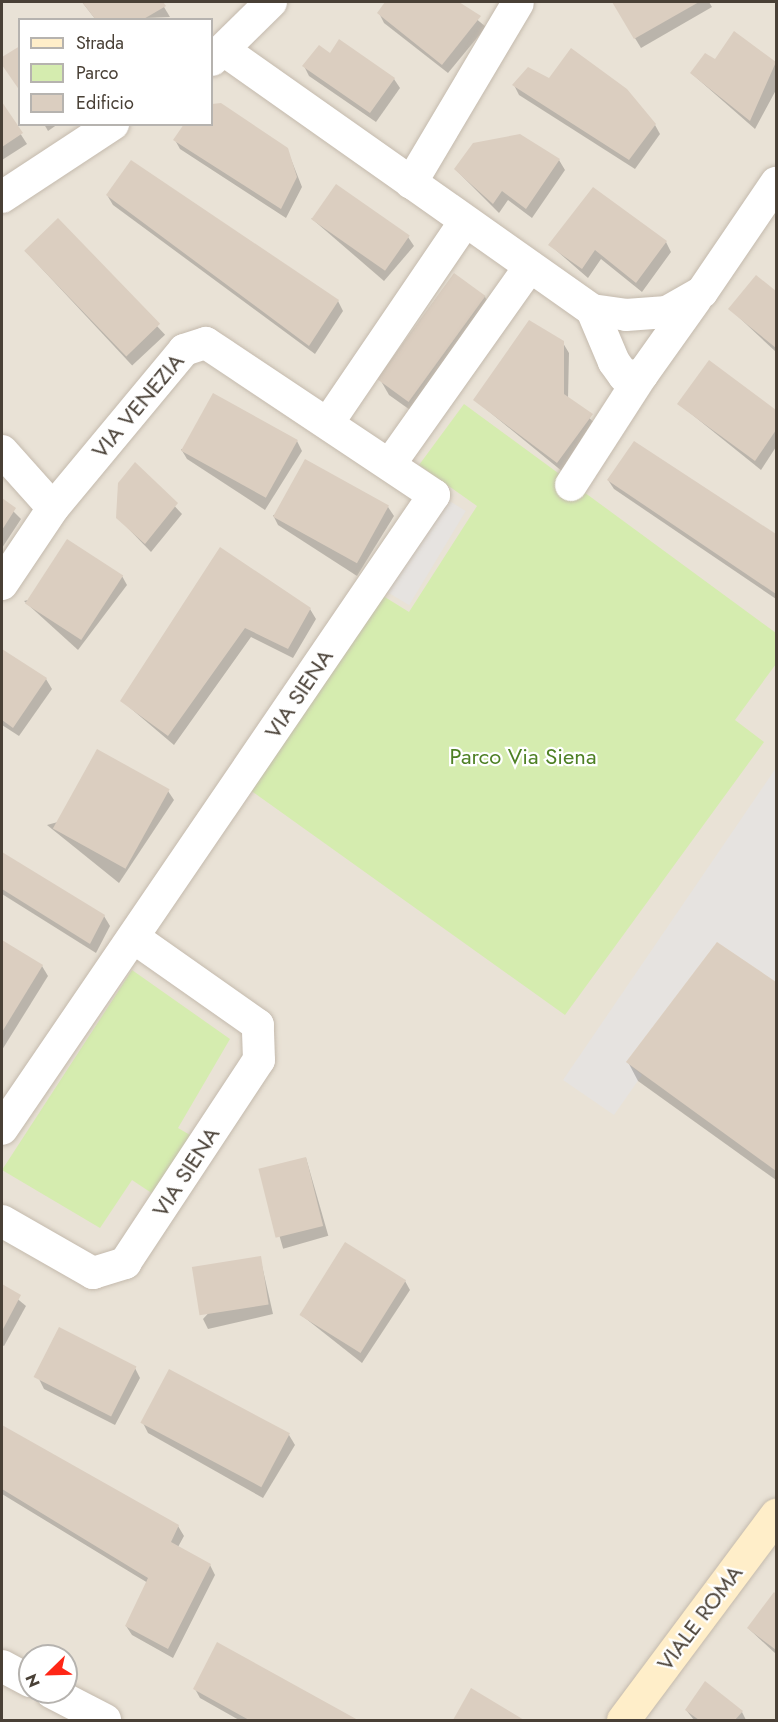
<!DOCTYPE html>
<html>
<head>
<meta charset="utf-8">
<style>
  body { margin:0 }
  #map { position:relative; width:778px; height:1722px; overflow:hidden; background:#f5f0e8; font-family:Jost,sans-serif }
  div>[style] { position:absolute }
  .residential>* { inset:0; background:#e9e2d6 }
  .green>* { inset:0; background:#d5ecaf }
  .parking>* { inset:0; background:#e6e3e0; transform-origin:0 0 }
  .shadow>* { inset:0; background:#0003; transform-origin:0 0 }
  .building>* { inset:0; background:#dbcec0; transform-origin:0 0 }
  .roads { filter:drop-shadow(0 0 2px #c4baad) drop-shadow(0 0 2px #c4baad) }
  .minor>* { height:32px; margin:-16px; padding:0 16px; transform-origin:16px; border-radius:16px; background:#fff }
  .secondary>* { height:33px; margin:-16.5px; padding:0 16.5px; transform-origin:16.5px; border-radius:16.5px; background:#ffeec9 }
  span { translate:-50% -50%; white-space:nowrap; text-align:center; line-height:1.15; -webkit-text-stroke:4.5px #fff; paint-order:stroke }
  .street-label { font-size:22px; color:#494036 }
  .park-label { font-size:22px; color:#4e8025 }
  .frame { position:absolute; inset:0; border:3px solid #494036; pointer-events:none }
  .legend { position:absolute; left:18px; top:18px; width:195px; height:108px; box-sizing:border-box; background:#fff; border:2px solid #b6b3af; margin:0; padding:8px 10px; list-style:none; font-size:18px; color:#494036 }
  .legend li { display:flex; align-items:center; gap:12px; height:30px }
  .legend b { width:30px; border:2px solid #b6b3af }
  .north { position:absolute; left:18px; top:1644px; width:60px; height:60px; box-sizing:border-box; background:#fff; border:2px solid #b6b3af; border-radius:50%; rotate:247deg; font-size:16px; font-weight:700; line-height:24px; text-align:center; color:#494036 }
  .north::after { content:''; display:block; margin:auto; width:21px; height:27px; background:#ff2616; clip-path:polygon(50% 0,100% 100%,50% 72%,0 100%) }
</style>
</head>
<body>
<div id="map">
  <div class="residential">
    <div style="clip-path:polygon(evenodd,2px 2px,776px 2px,776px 1720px,2px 1720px,2px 2px,20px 20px,212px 20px,212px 124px,20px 124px,20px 20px,2px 2px,30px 1656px,66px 1656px,66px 1692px,30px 1692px,30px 1656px)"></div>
  </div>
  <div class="green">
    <div style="clip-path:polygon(464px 404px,776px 633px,776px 664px,735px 720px,764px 742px,565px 1015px,250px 790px,380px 594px,409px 612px,477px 506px,419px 465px)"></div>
    <div style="clip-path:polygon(132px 970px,230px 1039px,178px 1128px,197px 1139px,159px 1198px,132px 1180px,100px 1228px,2px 1170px)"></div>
  </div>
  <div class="parking">
    <div style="left:441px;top:496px;width:29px;height:110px;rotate:31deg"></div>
    <div style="clip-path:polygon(776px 768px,776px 982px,717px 942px,626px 1062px,642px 1075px,614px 1115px,563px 1080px)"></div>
  </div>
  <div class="shadow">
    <div style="clip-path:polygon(82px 2px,161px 2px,170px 17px,96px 20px)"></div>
    <div style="clip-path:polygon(387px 2px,456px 2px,486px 27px,448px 73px,384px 23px,379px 13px)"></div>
    <div style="clip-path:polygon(613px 2px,709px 2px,712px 7px,641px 48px)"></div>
    <div style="clip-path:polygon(734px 34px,776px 64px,776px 90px,755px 129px,691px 73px,715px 61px)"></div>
    <div style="clip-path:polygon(330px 55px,394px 79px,400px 88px,376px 122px,309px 76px,304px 66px)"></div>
    <div style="clip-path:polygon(549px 80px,655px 125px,660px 134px,635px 169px,519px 95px,514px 85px)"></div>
    <div style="clip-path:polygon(2px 105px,27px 144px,2px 160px)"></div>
    <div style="clip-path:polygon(221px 105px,287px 149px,302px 187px,286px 218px,180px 149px,175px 140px,212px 124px,212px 106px)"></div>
    <div style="clip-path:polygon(44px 124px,58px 124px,48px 131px)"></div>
    <div style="clip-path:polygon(520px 136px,559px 160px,565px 170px,532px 218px,508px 200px,499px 213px,455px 169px)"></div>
    <div style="clip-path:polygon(107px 195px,338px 301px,343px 311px,315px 354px,113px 205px)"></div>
    <div style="clip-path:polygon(311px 218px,408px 237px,414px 246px,384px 281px)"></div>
    <div style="left:58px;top:220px;width:157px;height:45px;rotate:47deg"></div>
    <div style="clip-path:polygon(666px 242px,671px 252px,642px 292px,601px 259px,588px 278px,550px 245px)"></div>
    <div style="clip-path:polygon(454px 275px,485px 297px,494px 312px,420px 417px,389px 395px,381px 381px)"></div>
    <div style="clip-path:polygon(756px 277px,776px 293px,776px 352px,730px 309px)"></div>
    <div style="clip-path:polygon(563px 343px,569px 353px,568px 399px,597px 425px,563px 472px,475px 400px)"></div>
    <div style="clip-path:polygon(709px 362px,776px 412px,776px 447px,761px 470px,679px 404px)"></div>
    <div style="clip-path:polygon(297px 441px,302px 451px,265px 510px,187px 459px,181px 449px)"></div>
    <div style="clip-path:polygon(634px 443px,776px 536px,776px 599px,614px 489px,608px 480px)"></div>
    <div style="clip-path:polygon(135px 464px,182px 514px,151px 552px,118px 518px)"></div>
    <div style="clip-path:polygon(2px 500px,21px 519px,2px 548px)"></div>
    <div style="clip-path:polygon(388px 507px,394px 516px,357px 576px,278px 525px,273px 515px)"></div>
    <div style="clip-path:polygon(221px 549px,310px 609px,316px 619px,293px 658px,251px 637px,174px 745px,122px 701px)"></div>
    <div style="clip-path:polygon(122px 576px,127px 585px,78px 650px,24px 601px)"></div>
    <div style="clip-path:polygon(2px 651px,46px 679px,52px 689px,19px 736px,2px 725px)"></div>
    <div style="clip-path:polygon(168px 791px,174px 800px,119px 883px,47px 825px)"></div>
    <div style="clip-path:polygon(2px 854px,104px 916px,110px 926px,96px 953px,2px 894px)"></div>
    <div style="clip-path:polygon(2px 942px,42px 966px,48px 976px,2px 1050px)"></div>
    <div style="clip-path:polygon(717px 944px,776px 984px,776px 1180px,638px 1081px,628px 1062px)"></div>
    <div style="left:306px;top:1158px;width:81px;height:47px;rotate:74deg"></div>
    <div style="clip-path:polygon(260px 1257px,273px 1314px,208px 1329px,203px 1319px)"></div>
    <div style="clip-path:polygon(405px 1281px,410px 1290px,362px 1363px,300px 1314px)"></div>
    <div style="clip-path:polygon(2px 1286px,26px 1306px,4px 1346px,2px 1345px)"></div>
    <div style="clip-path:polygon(135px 1368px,140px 1378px,115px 1425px,44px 1389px,39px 1379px)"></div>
    <div style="clip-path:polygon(143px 1423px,289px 1435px,295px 1445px,263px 1498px,148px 1433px)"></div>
    <div style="clip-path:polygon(2px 1426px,178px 1526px,184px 1536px,178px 1547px,210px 1565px,215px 1575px,173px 1658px,132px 1635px,126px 1626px,148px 1583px,2px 1494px)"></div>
    <div style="clip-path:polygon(774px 1594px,776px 1596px,776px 1654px,749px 1629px)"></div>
    <div style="clip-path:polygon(218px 1644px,355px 1720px,239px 1720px,200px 1698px,195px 1689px)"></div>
    <div style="clip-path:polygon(471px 1690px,521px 1720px,455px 1720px)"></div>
    <div style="clip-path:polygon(686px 1710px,742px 1712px,746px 1720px,694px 1720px)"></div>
  </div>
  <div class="building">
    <div style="clip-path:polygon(82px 2px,163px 2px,166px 6px,142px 20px,96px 20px)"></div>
    <div style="clip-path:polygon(385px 2px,459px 2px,481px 16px,442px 65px,377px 13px)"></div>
    <div style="clip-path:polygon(612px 2px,699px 2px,634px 39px)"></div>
    <div style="clip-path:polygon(734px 31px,776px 62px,750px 121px,690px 73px,705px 53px,715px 59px)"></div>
    <div style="clip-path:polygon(339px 39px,395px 78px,370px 113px,302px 66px,319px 45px,330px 53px)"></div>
    <div style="clip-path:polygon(20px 46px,20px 91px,2px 65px,2px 57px)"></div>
    <div style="clip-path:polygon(571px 48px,627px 89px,656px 124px,629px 160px,512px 85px,528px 67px,549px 78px)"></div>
    <div style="clip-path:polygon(2px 102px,23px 133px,2px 147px)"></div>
    <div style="clip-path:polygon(221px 103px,288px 148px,297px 177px,281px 209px,173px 140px,184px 124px,212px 124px,212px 104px)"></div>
    <div style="clip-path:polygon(520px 134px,560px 159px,526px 209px,502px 191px,493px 204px,454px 169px,473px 143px)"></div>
    <div style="clip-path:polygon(131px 160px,339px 300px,309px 346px,106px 195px)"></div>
    <div style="left:336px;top:184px;width:90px;height:43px;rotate:35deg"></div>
    <div style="clip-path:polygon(593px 187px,667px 241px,636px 283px,595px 250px,582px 269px,548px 245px)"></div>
    <div style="left:58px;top:218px;width:147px;height:47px;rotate:46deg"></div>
    <div style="left:454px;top:273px;width:39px;height:131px;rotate:36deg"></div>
    <div style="clip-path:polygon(756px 275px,776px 291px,776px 348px,728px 309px)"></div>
    <div style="clip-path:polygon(529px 320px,564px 341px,564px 394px,593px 414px,557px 463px,473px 400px)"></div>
    <div style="clip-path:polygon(709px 360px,776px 410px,776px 430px,755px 461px,677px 404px)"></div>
    <div style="left:213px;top:393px;width:97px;height:66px;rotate:29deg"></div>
    <div style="clip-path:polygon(634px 441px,776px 534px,776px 594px,607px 480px)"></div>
    <div style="left:305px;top:459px;width:96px;height:66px;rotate:29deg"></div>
    <div style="clip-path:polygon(135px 462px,178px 503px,145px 544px,116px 518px,118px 483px)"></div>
    <div style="clip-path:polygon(2px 498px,16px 508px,2px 530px)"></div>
    <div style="left:67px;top:539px;width:67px;height:77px;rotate:33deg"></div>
    <div style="clip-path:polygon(220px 547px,311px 608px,288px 649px,245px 628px,168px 736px,120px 701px)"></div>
    <div style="clip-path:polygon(2px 649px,47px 678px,13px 728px,2px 720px)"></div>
    <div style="left:97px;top:749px;width:83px;height:91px;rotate:29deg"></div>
    <div style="clip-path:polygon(2px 852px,105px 915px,90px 944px,2px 889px)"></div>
    <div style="clip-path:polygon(2px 940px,43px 965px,2px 1032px)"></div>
    <div style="clip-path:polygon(717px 942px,776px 982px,776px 1171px,626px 1062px)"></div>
    <div style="left:306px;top:1157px;width:71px;height:49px;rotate:76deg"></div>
    <div style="left:345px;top:1242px;width:72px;height:86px;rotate:32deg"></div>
    <div style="left:261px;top:1256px;width:49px;height:70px;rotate:81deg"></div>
    <div style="clip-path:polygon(2px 1284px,21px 1295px,2px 1331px)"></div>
    <div style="left:59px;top:1327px;width:87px;height:56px;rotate:27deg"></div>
    <div style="left:169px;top:1369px;width:137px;height:61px;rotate:28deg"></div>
    <div style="clip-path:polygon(2px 1425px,179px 1525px,171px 1542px,211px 1564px,168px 1649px,125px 1626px,148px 1578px,2px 1489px)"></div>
    <div style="clip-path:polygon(774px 1592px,776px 1594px,776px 1650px,747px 1628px)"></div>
    <div style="clip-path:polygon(217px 1642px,358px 1720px,249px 1720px,193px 1689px)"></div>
    <div style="clip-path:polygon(705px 1681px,743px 1711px,735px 1720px,699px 1720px,685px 1710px)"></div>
    <div style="clip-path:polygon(471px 1688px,524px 1720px,453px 1720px)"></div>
  </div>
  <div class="roads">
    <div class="minor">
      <div style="left:225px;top:51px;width:449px;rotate:35.2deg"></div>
      <div style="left:592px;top:310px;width:34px;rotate:8deg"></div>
      <div style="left:626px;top:315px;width:41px;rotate:-4.2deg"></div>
      <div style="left:667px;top:312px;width:40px;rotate:-29.7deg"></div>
      <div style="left:702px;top:292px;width:132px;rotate:-55.8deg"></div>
      <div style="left:212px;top:60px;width:83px;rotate:-44.5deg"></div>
      <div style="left:411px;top:183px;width:209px;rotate:-59.3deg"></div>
      <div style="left:2px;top:197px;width:133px;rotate:-33.3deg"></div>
      <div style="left:592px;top:310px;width:56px;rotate:67.1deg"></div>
      <div style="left:614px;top:362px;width:17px;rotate:54deg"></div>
      <div style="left:624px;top:376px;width:18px;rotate:-3deg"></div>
      <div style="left:642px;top:375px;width:93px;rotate:-54.6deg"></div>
      <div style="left:330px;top:420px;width:240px;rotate:-55.8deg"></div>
      <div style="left:2px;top:451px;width:76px;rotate:48.2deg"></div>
      <div style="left:390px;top:464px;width:242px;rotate:-54.7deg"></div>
      <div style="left:571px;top:485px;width:131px;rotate:-57.2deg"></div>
      <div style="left:2px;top:584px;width:92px;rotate:-56.1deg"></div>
      <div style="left:53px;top:508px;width:205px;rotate:-50.3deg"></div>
      <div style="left:184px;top:350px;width:23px;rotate:-18deg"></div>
      <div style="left:206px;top:343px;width:274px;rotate:33.7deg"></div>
      <div style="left:434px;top:495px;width:767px;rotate:124.27deg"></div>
      <div style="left:2px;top:1221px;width:105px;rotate:29.7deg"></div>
      <div style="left:93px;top:1273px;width:34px;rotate:-17deg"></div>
      <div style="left:125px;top:1263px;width:243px;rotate:-56.6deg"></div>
      <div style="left:259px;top:1060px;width:35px;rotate:-92deg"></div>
      <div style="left:258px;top:1025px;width:151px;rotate:-144.9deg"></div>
      <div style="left:2px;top:1666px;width:32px;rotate:28deg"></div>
      <div style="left:51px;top:1692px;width:61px;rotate:27.4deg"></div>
    </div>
    <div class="secondary">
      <div style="left:623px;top:1720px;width:256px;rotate:-53.3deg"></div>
    </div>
  </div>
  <div class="street-label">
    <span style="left:138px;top:406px;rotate:-50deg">VIA VENEZIA</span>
    <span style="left:299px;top:694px;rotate:-56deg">VIA SIENA</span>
    <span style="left:186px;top:1172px;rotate:-57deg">VIA SIENA</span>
    <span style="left:700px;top:1618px;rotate:-53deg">VIALE ROMA</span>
  </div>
  <div class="park-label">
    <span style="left:523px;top:757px">Parco Via Siena</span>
  </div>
  <div class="frame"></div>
  <ul class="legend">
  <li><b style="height:8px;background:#ffeec9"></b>Strada</li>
  <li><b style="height:16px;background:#d5ecaf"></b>Parco</li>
  <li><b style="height:16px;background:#dbcec0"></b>Edificio</li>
  </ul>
  <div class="north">N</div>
</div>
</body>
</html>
